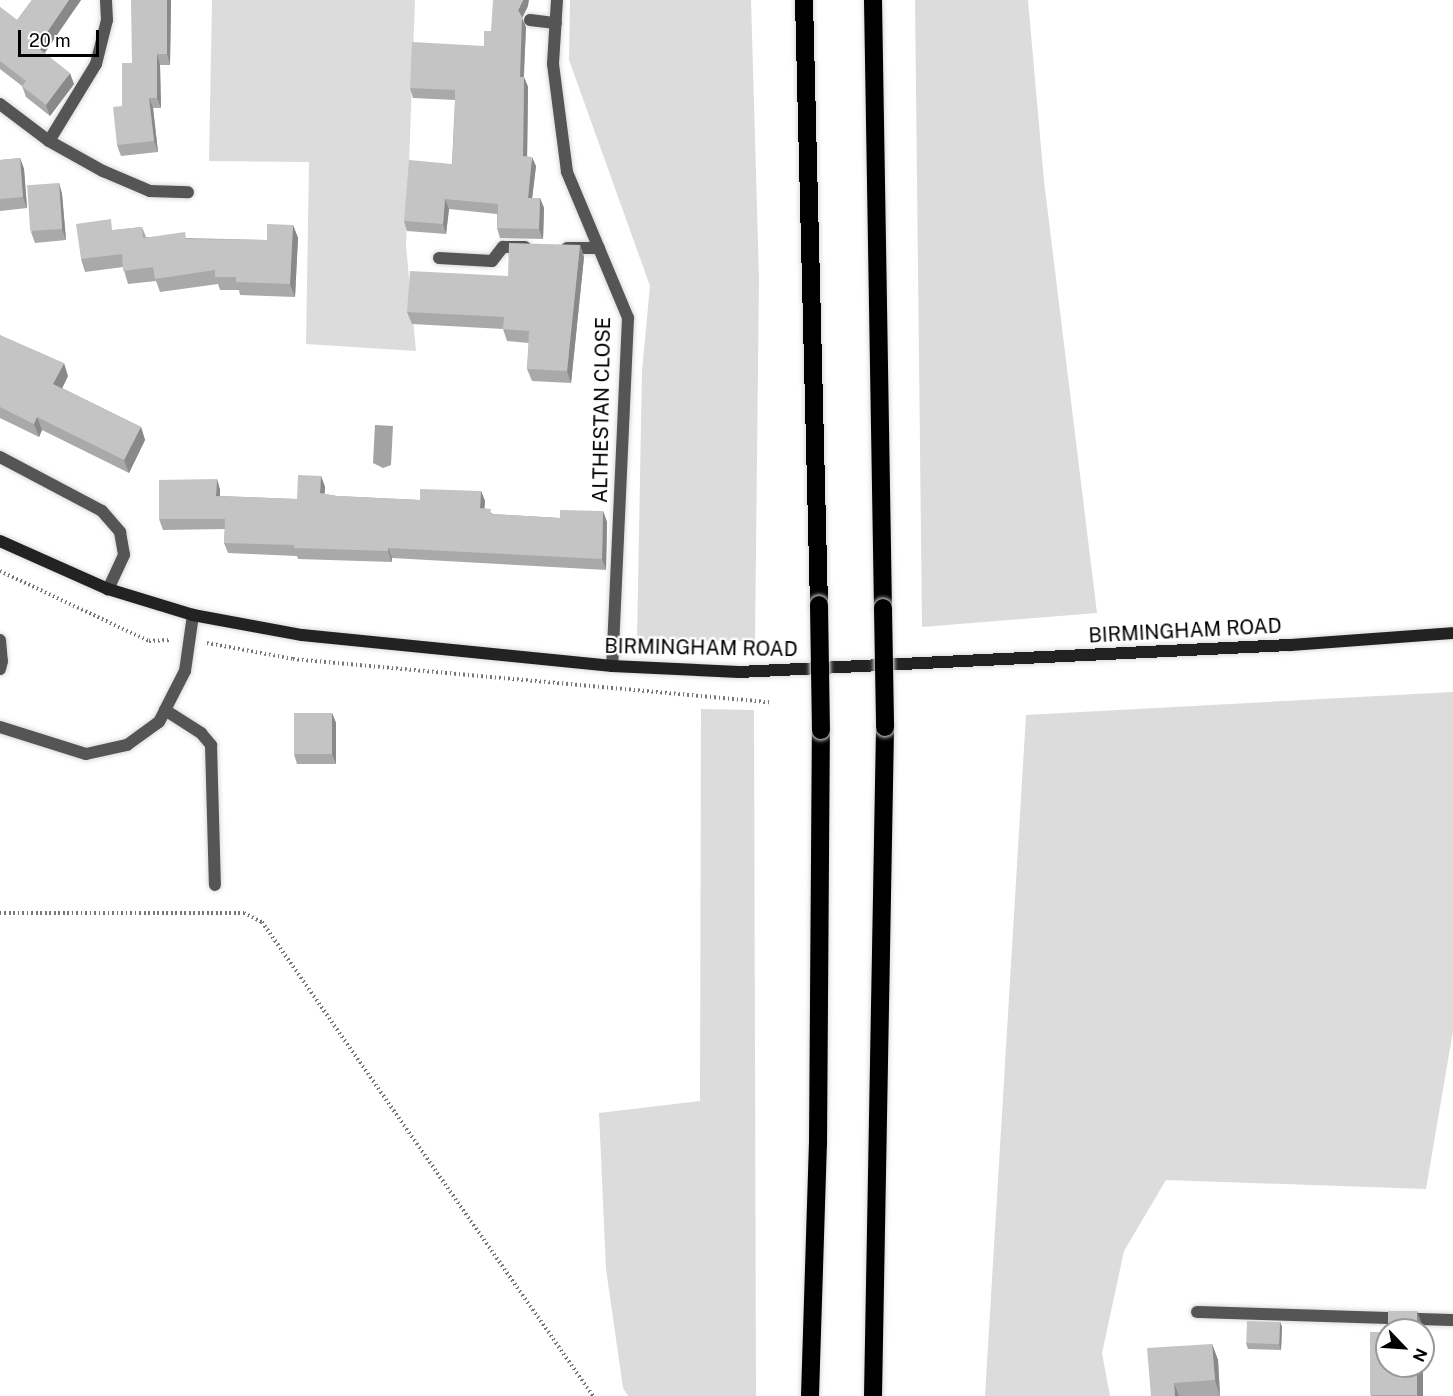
<!DOCTYPE html>
<html>
<head>
<meta charset="utf-8">
<style>
  body { margin:0 }
  #map { position:relative; width:1453px; height:1396px; overflow:hidden; background:#fff; font-family:"Public Sans",sans-serif }
  div>[style] { position:absolute }
  .green>* { inset:0; background:#dcdcdc }
  .water>* { inset:0; background:#a3a3a3 }
  .path>* { height:4px; margin-top:-2px; transform-origin:0; background:repeating-linear-gradient(90deg,#777 0 1.5px,transparent 0 4.5px) }
  .roads { filter:drop-shadow(0 0 2px #dbdbdb) drop-shadow(0 0 2px #dbdbdb) }
  .lane>* { height:12px; margin:-6px; padding:0 6px; transform-origin:6px; border-radius:6px; background:#555 }
  .street>* { height:12px; margin:-6px; padding:0 6px; transform-origin:6px; border-radius:6px; background:#555 }
  .secondary>* { height:12px; margin:-6px; padding:0 6px; transform-origin:6px; border-radius:6px; background:#222 }
  .highway>* { height:18px; margin:-9px; padding:0 9px; transform-origin:9px; border-radius:9px; background:#000 }
  .bridges { filter:drop-shadow(0 0 2px #dbdbdb) drop-shadow(0 0 2px #dbdbdb) }
  .highway-bridge>* { height:18px; margin:-9px; padding:0 9px; transform-origin:9px; border-radius:9px; background:#000 }
  .wall>* { inset:0; background:#a9a9a9 }
  .shaded-wall>* { inset:0; background:#898989 }
  .building>* { inset:0; background:#c4c4c4; transform-origin:0 0 }
  span { translate:-50% -50%; white-space:nowrap; text-align:center; line-height:1.15; -webkit-text-stroke:4.5px #fff; paint-order:stroke }
  .street-label { font-size:20px; color:#000 }
  .north { position:absolute; left:1375px; top:1318px; width:60px; height:60px; box-sizing:border-box; background:#fff; border:2px solid #999; border-radius:50%; rotate:115deg; font-size:16px; font-weight:700; line-height:24px; text-align:center; color:#000 }
  .north::after { content:''; display:block; margin:auto; width:21px; height:27px; background:#000; clip-path:polygon(50% 0,100% 100%,50% 72%,0 100%) }
  .scale { position:absolute; left:18px; top:30px; width:81px; height:27px; box-sizing:border-box; border:3px solid #000; border-top:0; padding-left:8px; font-size:18px; line-height:21px; white-space:nowrap; color:#000; -webkit-text-stroke:4px #fff; paint-order:stroke }
</style>
</head>
<body>
<div id="map">
  <div class="green">
    <div style="clip-path:polygon(212px 0,415px 0,406px 246px,416px 351px,306px 344px,309px 162px,209px 161px)"></div>
    <div style="clip-path:polygon(570px 0,751px 0,759px 278px,755px 641px,637px 640px,642px 371px,650px 286px,569px 60px)"></div>
    <div style="clip-path:polygon(915px 0,1028px 0,1044px 181px,1097px 613px,922px 627px)"></div>
    <div style="clip-path:polygon(1453px 692px,1453px 1031px,1426px 1189px,1166px 1180px,1124px 1251px,1102px 1353px,1110px 1396px,985px 1396px,1026px 715px)"></div>
    <div style="clip-path:polygon(701px 709px,754px 710px,756px 1396px,628px 1396px,623px 1388px,606px 1269px,599px 1113px,700px 1101px)"></div>
  </div>
  <div class="water">
    <div style="clip-path:polygon(375px 425px,393px 426px,391px 465px,383px 468px,373px 463px)"></div>
  </div>
  <div class="path">
    <div style="left:0;top:571px;width:165px;rotate:25.2deg"></div>
    <div style="left:149px;top:641px;width:21px;rotate:-3deg"></div>
    <div style="left:207px;top:643px;width:87px;rotate:10.5deg"></div>
    <div style="left:293px;top:659px;width:478px;rotate:5.2deg"></div>
    <div style="left:0;top:913px;width:244px"></div>
    <div style="left:244px;top:913px;width:20px;rotate:27deg"></div>
    <div style="left:262px;top:922px;width:578px;rotate:55.07deg"></div>
  </div>
  <div class="roads">
    <div class="lane">
      <div style="left:567px;top:248px;width:32px"></div>
      <div style="left:439px;top:258px;width:53px;rotate:3.2deg"></div>
      <div style="left:492px;top:261px;width:18px;rotate:-52deg"></div>
      <div style="left:503px;top:247px;width:22px"></div>
      <div style="left:0;top:457px;width:115px;rotate:27.9deg"></div>
      <div style="left:102px;top:511px;width:28px;rotate:49deg"></div>
      <div style="left:120px;top:532px;width:23px;rotate:80deg"></div>
      <div style="left:124px;top:555px;width:38px;rotate:115deg"></div>
      <div style="left:0;top:640px;width:21px;rotate:85deg"></div>
      <div style="left:165px;top:710px;width:43px;rotate:32.6deg"></div>
      <div style="left:201px;top:733px;width:16px;rotate:50deg"></div>
      <div style="left:211px;top:745px;width:140px;rotate:88.4deg"></div>
      <div style="left:1197px;top:1312px;width:256px;rotate:1.8deg"></div>
    </div>
    <div class="street">
      <div style="left:557px;top:0;width:64px;rotate:93.6deg"></div>
      <div style="left:553px;top:64px;width:109px;rotate:82.6deg"></div>
      <div style="left:567px;top:172px;width:158px;rotate:67.3deg"></div>
      <div style="left:628px;top:318px;width:348px;rotate:92.6deg"></div>
      <div style="left:530px;top:20px;width:26px;rotate:7deg"></div>
      <div style="left:0;top:104px;width:61px;rotate:37.1deg"></div>
      <div style="left:49px;top:141px;width:62px;rotate:29.1deg"></div>
      <div style="left:103px;top:171px;width:51px;rotate:23.1deg"></div>
      <div style="left:150px;top:191px;width:38px;rotate:2deg"></div>
      <div style="left:49px;top:141px;width:90px;rotate:-58.6deg"></div>
      <div style="left:96px;top:64px;width:45px;rotate:-76deg"></div>
      <div style="left:107px;top:20px;width:20px;rotate:-93deg"></div>
      <div style="left:0;top:669px;width:8px;rotate:-76deg"></div>
      <div style="left:0;top:727px;width:90px;rotate:17.4deg"></div>
      <div style="left:86px;top:754px;width:42px;rotate:-12.4deg"></div>
      <div style="left:127px;top:745px;width:39px;rotate:-36deg"></div>
      <div style="left:159px;top:722px;width:13px;rotate:-63deg"></div>
      <div style="left:165px;top:710px;width:44px;rotate:-62.9deg"></div>
      <div style="left:185px;top:671px;width:57px;rotate:-81.9deg"></div>
    </div>
    <div class="secondary">
      <div style="left:0;top:541px;width:118px;rotate:24deg"></div>
      <div style="left:108px;top:589px;width:89px;rotate:17deg"></div>
      <div style="left:193px;top:615px;width:111px;rotate:10.4deg"></div>
      <div style="left:302px;top:635px;width:312px;rotate:5.7deg"></div>
      <div style="left:612px;top:666px;width:127px;rotate:2.7deg"></div>
      <div style="left:739px;top:672px;width:552px;rotate:-2.81deg"></div>
      <div style="left:1290px;top:645px;width:163px;rotate:-4.2deg"></div>
    </div>
    <div class="highway">
      <div style="left:804px;top:0;width:605px;rotate:88.58deg"></div>
      <div style="left:873px;top:0;width:608px;rotate:89.06deg"></div>
      <div style="left:810px;top:1396px;width:252px;rotate:-88.2deg"></div>
      <div style="left:818px;top:1144px;width:414px;rotate:-89.6deg"></div>
      <div style="left:873px;top:1396px;width:669px;rotate:-88.97deg"></div>
    </div>
  </div>
  <div class="bridges">
    <div class="highway-bridge">
      <div style="left:819px;top:605px;width:125px;rotate:89.1deg"></div>
      <div style="left:883px;top:608px;width:119px;rotate:89deg"></div>
    </div>
  </div>
  <div class="wall">
    <div style="clip-path:polygon(32px 0,81px 0,45px 53px,74px 84px,50px 116px,26px 97px,22px 86px,0 69px,0 7px,17px 20px)"></div>
    <div style="clip-path:polygon(171px 0,170px 65px,160px 65px,161px 108px,153px 108px,158px 152px,121px 156px,117px 145px,122px 106px,132px 63px)"></div>
    <div style="clip-path:polygon(528px 6px,522px 18px,526px 27px,524px 77px,528px 87px,527px 156px,536px 166px,532px 198px,540px 198px,544px 208px,543px 239px,500px 238px,497px 228px,497px 214px,449px 209px,446px 234px,407px 231px,404px 221px,452px 164px,455px 100px,413px 98px,410px 88px,484px 46px,491px 31px)"></div>
    <div style="clip-path:polygon(20px 158px,24px 169px,27px 208px,0 211px,0 160px)"></div>
    <div style="clip-path:polygon(59px 183px,62px 194px,66px 240px,35px 243px,31px 232px)"></div>
    <div style="clip-path:polygon(293px 225px,298px 238px,295px 297px,240px 295px,239px 290px,220px 290px,218px 284px,160px 292px,156px 281px,128px 284px,123px 267px,85px 272px,81px 259px,115px 230px,142px 227px,146px 237px,267px 240px)"></div>
    <div style="clip-path:polygon(580px 245px,584px 257px,571px 383px,532px 381px,527px 369px,529px 343px,507px 341px,503px 329px,412px 324px,407px 312px,508px 276px)"></div>
    <div style="clip-path:polygon(0 335px,68px 376px,62px 388px,141px 427px,145px 440px,129px 473px,42px 430px,39px 437px,0 418px)"></div>
    <div style="clip-path:polygon(321px 476px,325px 487px,324px 494px,337px 496px,420px 500px,481px 491px,485px 501px,484px 508px,493px 514px,560px 518px,603px 511px,607px 522px,606px 570px,392px 558px,392px 562px,298px 559px,297px 556px,228px 553px,224px 543px,225px 529px,163px 530px,159px 519px,217px 479px,220px 490px,220px 496px,297px 499px)"></div>
    <div style="clip-path:polygon(332px 713px,336px 723px,336px 764px,297px 764px,294px 754px)"></div>
    <div style="clip-path:polygon(1280px 1322px,1282px 1327px,1281px 1350px,1248px 1349px,1246px 1343px)"></div>
    <div style="clip-path:polygon(1370px 1332px,1423px 1396px,1371px 1396px)"></div>
    <div style="clip-path:polygon(1212px 1344px,1218px 1360px,1220px 1396px,1151px 1396px)"></div>
  </div>
  <div class="shaded-wall">
    <div style="clip-path:polygon(69px 0,81px 0,41px 57px,37px 47px)"></div>
    <div style="clip-path:polygon(167px 0,171px 0,170px 65px,167px 54px)"></div>
    <div style="clip-path:polygon(523px 0,529px 0,528px 6px,522px 18px,526px 27px,523px 87px,520px 77px,518px 10px)"></div>
    <div style="clip-path:polygon(157px 54px,160px 65px,161px 108px,157px 98px)"></div>
    <div style="clip-path:polygon(70px 73px,74px 84px,50px 116px,46px 105px)"></div>
    <div style="clip-path:polygon(524px 77px,528px 87px,527px 166px,523px 156px)"></div>
    <div style="clip-path:polygon(149px 98px,153px 108px,158px 152px,154px 141px)"></div>
    <div style="clip-path:polygon(532px 157px,536px 166px,531px 208px,528px 198px)"></div>
    <div style="clip-path:polygon(20px 158px,24px 169px,27px 208px,23px 197px)"></div>
    <div style="clip-path:polygon(59px 183px,62px 194px,66px 240px,62px 229px)"></div>
    <div style="clip-path:polygon(540px 198px,544px 208px,543px 239px,539px 229px)"></div>
    <div style="clip-path:polygon(445px 199px,449px 209px,446px 234px,443px 224px)"></div>
    <div style="clip-path:polygon(293px 225px,298px 238px,295px 297px,290px 284px)"></div>
    <div style="clip-path:polygon(580px 245px,584px 257px,571px 383px,567px 371px)"></div>
    <div style="clip-path:polygon(64px 363px,68px 376px,58px 397px,53px 384px)"></div>
    <div style="clip-path:polygon(37px 417px,42px 430px,39px 437px,34px 424px)"></div>
    <div style="clip-path:polygon(141px 427px,145px 440px,129px 473px,124px 460px)"></div>
    <div style="clip-path:polygon(321px 476px,325px 487px,324px 504px,320px 493px)"></div>
    <div style="clip-path:polygon(217px 479px,220px 490px,220px 507px,216px 496px)"></div>
    <div style="clip-path:polygon(481px 491px,485px 501px,484px 518px,480px 508px)"></div>
    <div style="clip-path:polygon(603px 511px,607px 522px,606px 570px,602px 559px)"></div>
    <div style="clip-path:polygon(388px 548px,392px 558px,392px 562px,388px 551px)"></div>
    <div style="clip-path:polygon(332px 713px,336px 723px,336px 764px,332px 754px)"></div>
    <div style="clip-path:polygon(1417px 1311px,1423px 1327px,1423px 1330px,1417px 1330px)"></div>
    <div style="clip-path:polygon(1280px 1322px,1282px 1327px,1281px 1350px,1279px 1344px)"></div>
    <div style="clip-path:polygon(1212px 1344px,1218px 1360px,1220px 1396px,1215px 1380px)"></div>
    <div style="clip-path:polygon(1417px 1366px,1423px 1366px,1423px 1396px,1418px 1396px,1417px 1395px)"></div>
    <div style="clip-path:polygon(1174px 1383px,1179px 1396px,1175px 1396px)"></div>
  </div>
  <div class="building">
    <div style="clip-path:polygon(32px 0,69px 0,37px 47px,70px 73px,46px 105px,22px 86px,26px 81px,0 61px,0 7px,17px 20px)"></div>
    <div style="clip-path:polygon(131px 0,167px 0,167px 54px,157px 54px,157px 98px,149px 98px,154px 141px,117px 145px,113px 107px,122px 106px,122px 63px,132px 63px)"></div>
    <div style="clip-path:polygon(493px 0,523px 0,518px 10px,522px 17px,520px 77px,524px 77px,523px 156px,532px 157px,528px 198px,540px 198px,539px 229px,497px 228px,498px 204px,445px 199px,443px 224px,404px 221px,409px 160px,452px 164px,455px 110px,455px 90px,410px 88px,412px 42px,484px 46px,484px 31px,491px 31px)"></div>
    <div style="clip-path:polygon(20px 158px,23px 197px,0 199px,0 160px)"></div>
    <div style="left:59px;top:183px;width:46px;height:32px;rotate:86deg"></div>
    <div style="clip-path:polygon(111px 219px,112px 230px,142px 227px,143px 238px,185px 232px,186px 239px,267px 240px,267px 224px,293px 225px,290px 284px,236px 282px,236px 277px,215px 277px,215px 270px,155px 279px,153px 267px,123px 271px,122px 254px,81px 259px,76px 224px)"></div>
    <div style="clip-path:polygon(509px 243px,580px 245px,567px 371px,527px 369px,529px 331px,503px 329px,504px 317px,407px 312px,410px 271px,508px 276px)"></div>
    <div style="clip-path:polygon(0 335px,64px 363px,53px 384px,141px 427px,124px 460px,37px 417px,34px 424px,0 407px)"></div>
    <div style="clip-path:polygon(298px 475px,321px 476px,320px 493px,337px 496px,420px 500px,420px 489px,481px 491px,480px 508px,491px 509px,490px 514px,560px 518px,560px 510px,603px 511px,602px 559px,388px 548px,388px 551px,294px 548px,294px 545px,224px 543px,225px 519px,159px 519px,159px 480px,217px 479px,216px 496px,297px 499px)"></div>
    <div style="left:294px;top:713px;width:38px;height:41px"></div>
    <div style="left:1388px;top:1311px;width:29px;height:19px"></div>
    <div style="left:1247px;top:1321px;width:33px;height:22px;rotate:2deg"></div>
    <div style="clip-path:polygon(1370px 1332px,1387px 1332px,1387px 1366px,1417px 1366px,1417px 1395px,1370px 1395px)"></div>
    <div style="clip-path:polygon(1212px 1344px,1215px 1380px,1174px 1383px,1175px 1396px,1151px 1396px,1147px 1348px)"></div>
  </div>
  <div class="street-label">
    <span style="left:602px;top:410px;rotate:-89deg">ALTHESTAN CLOSE</span>
    <span style="left:1185px;top:631px;rotate:-3deg">BIRMINGHAM ROAD</span>
    <span style="left:701px;top:648px;rotate:1deg">BIRMINGHAM ROAD</span>
  </div>
  <div class="north">N</div>
  <div class="scale">20 m</div>
</div>
</body>
</html>
